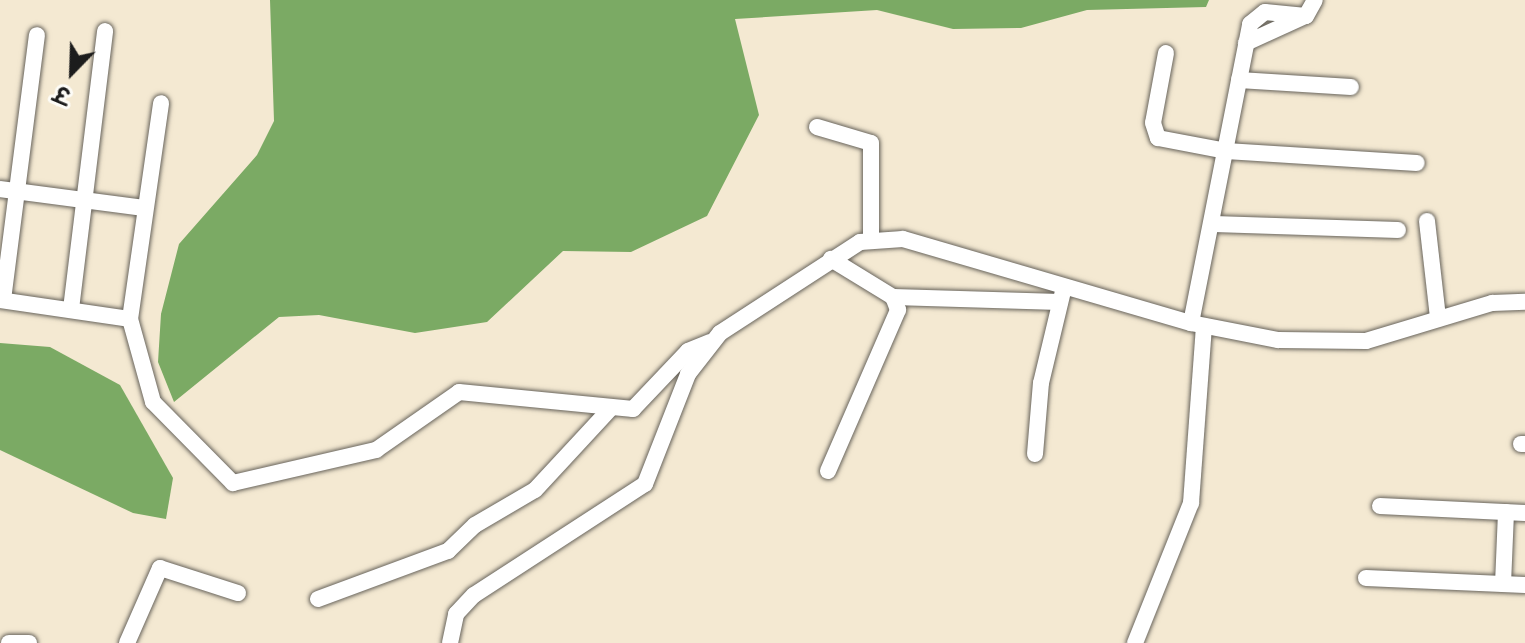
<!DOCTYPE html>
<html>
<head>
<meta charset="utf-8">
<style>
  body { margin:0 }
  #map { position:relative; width:1525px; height:643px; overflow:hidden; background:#f4e9d2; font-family:Sriracha,"Playpen Sans Deva",sans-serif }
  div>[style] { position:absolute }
  .forest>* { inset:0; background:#7baa64 }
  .roads { filter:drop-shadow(0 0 2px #68645c) drop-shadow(0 0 2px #68645c) }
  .minor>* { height:16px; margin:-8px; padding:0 8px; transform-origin:8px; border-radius:8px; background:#fff }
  span { translate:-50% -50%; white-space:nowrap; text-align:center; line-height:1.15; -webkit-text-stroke:6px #fdfcf7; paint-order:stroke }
  .north { position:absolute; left:32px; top:32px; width:80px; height:80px; -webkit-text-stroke:6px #fdfcf7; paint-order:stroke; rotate:203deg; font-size:22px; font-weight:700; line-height:32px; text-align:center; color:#1c1c1c }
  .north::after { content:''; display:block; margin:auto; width:28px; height:36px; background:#1c1c1c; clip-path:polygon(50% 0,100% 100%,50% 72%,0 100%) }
</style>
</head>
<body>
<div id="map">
  <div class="forest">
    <div style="clip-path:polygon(270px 0,1209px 0,1206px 7px,1087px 10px,1021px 28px,953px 29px,877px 10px,735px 19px,759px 115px,707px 216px,631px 252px,563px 251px,487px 322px,415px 333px,319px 315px,279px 317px,174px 402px,158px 362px,161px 314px,179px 244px,257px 155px,274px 121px)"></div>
    <div style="clip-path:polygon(0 343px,50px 347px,120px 385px,173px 478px,166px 519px,133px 513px,0 450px)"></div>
  </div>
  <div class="roads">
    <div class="minor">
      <div style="left:1246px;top:43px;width:63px;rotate:-24.5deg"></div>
      <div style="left:1166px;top:53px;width:71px;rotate:100.5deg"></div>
      <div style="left:1153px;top:123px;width:16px;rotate:72deg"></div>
      <div style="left:1158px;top:138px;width:69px;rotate:10.8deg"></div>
      <div style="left:1226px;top:151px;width:191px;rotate:3.6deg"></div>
      <div style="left:1239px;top:80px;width:112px;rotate:3.6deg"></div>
      <div style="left:817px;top:127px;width:56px;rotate:16.5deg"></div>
      <div style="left:871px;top:143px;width:95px;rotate:90deg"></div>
      <div style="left:0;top:189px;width:145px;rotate:7.5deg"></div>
      <div style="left:1427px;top:221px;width:98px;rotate:83.5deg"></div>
      <div style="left:1214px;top:224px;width:184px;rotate:1.9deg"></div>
      <div style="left:893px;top:297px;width:167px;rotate:1.7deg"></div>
      <div style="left:0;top:300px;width:131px;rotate:8.3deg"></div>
      <div style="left:130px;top:319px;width:86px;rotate:74.5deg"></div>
      <div style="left:153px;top:402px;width:114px;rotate:45.4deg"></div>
      <div style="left:233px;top:483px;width:147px;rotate:-13deg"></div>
      <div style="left:376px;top:450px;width:101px;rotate:-34.9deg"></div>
      <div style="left:459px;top:392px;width:175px;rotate:5.6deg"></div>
      <div style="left:633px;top:409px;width:80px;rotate:-46.5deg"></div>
      <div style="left:688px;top:351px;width:24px;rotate:-22deg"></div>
      <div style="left:3px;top:300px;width:267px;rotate:-82.7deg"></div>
      <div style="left:71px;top:309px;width:280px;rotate:-83deg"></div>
      <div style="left:130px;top:319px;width:218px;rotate:-81.8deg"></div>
      <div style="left:1191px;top:323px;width:305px;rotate:-78.8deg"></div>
      <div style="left:1250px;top:24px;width:19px;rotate:-39deg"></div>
      <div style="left:1265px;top:12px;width:41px;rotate:5.6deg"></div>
      <div style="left:1306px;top:16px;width:18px;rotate:-61deg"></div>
      <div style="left:1521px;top:444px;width:4px"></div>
      <div style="left:1035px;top:454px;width:71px;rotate:-85.2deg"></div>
      <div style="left:1041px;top:383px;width:99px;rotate:-76.5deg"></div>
      <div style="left:828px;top:471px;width:176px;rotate:-66.5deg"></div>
      <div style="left:898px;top:310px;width:14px;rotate:-111deg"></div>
      <div style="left:893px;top:297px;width:73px;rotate:-148.5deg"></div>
      <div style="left:1380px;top:506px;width:145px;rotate:2.8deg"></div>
      <div style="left:1366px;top:578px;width:159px;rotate:2.5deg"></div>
      <div style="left:1503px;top:584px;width:72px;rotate:-87.6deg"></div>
      <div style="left:318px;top:599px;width:139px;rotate:-20.3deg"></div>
      <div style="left:448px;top:551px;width:37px;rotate:-44deg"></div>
      <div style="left:475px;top:525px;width:69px;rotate:-30.3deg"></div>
      <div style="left:535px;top:490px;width:112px;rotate:-47.2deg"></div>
      <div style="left:9px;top:643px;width:20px"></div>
      <div style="left:127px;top:643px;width:82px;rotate:-66.3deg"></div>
      <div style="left:160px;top:568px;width:82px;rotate:17.8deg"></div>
      <div style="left:450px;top:643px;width:30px;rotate:-78deg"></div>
      <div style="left:456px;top:614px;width:26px;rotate:-47deg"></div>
      <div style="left:474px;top:595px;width:204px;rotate:-33deg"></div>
      <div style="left:645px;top:484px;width:118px;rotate:-68.6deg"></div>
      <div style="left:688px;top:374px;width:52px;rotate:-52deg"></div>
      <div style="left:720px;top:333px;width:167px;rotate:-33deg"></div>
      <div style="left:860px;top:242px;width:43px;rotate:-4deg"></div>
      <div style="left:903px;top:239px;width:300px;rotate:16.3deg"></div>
      <div style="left:1191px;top:323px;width:89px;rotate:11.1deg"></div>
      <div style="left:1278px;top:340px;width:88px;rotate:0.7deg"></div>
      <div style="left:1366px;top:341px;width:132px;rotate:-16.8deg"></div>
      <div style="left:1492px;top:303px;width:33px;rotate:-2deg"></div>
      <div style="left:1135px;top:643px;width:151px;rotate:-68.2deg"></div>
      <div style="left:1191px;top:503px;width:177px;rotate:-85.8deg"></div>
    </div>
  </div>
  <div class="north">उ</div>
</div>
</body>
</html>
